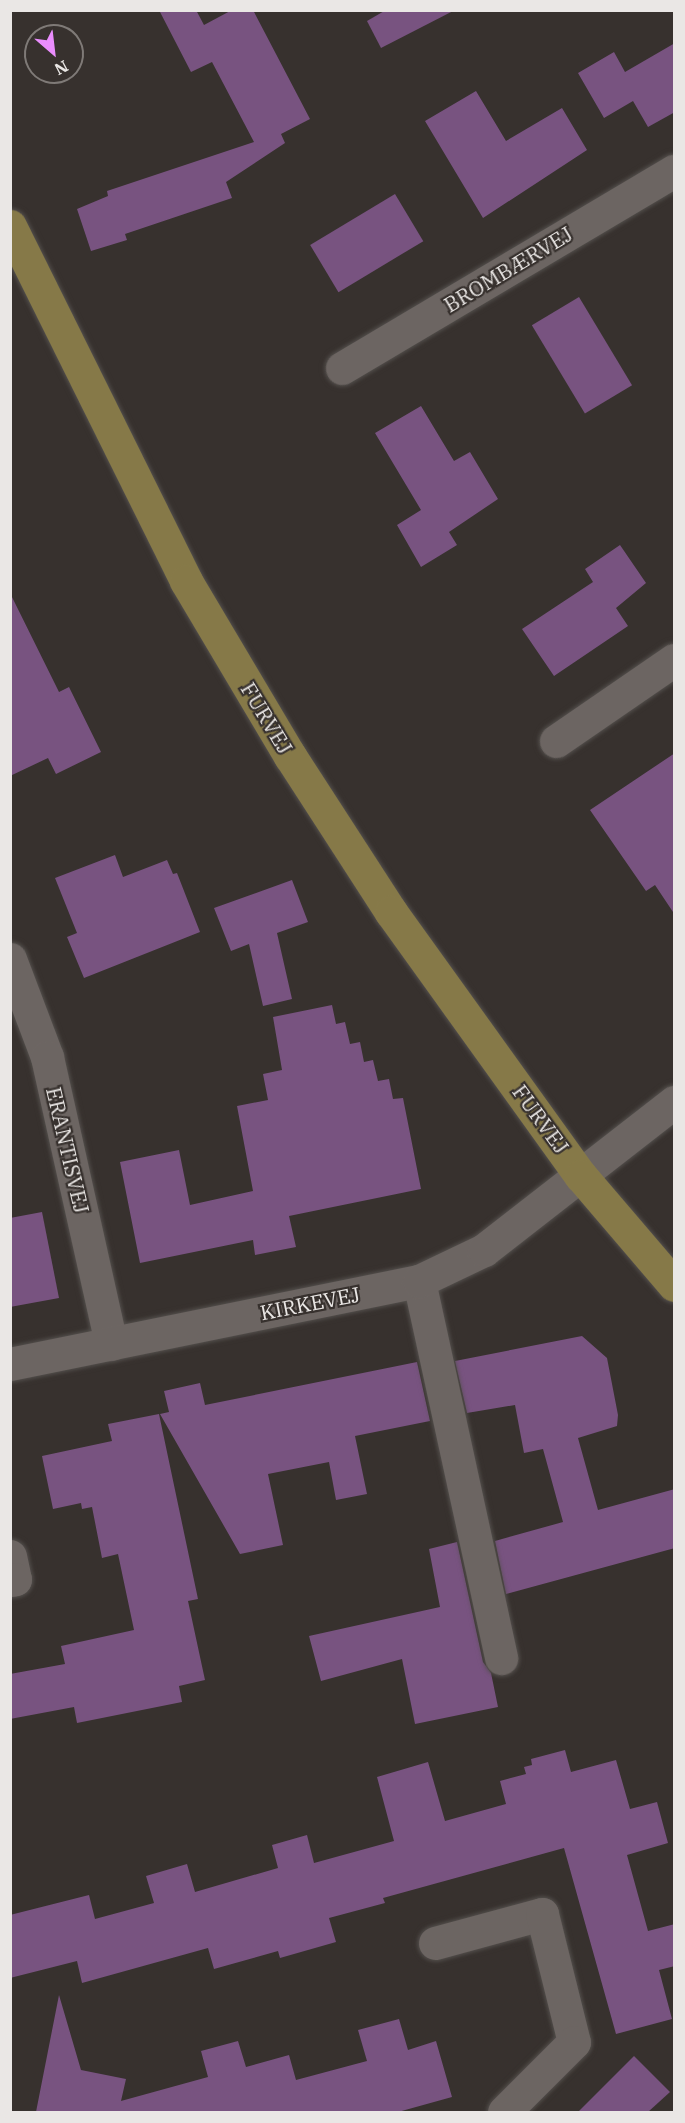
<!DOCTYPE html>
<html>
<head>
<meta charset="utf-8">
<style>
  body { margin:0 }
  #map { position:relative; width:685px; height:2123px; overflow:hidden; background:#37312e; font-family:"IBM Plex Serif",serif }
  div>[style] { position:absolute }
  .building>* { inset:0; background:#785380; transform-origin:0 0 }
  .roads { filter:drop-shadow(0 0 2px #534f4c) drop-shadow(0 0 2px #534f4c) }
  .minor>* { height:33px; margin:-16.5px; padding:0 16.5px; transform-origin:16.5px; border-radius:16.5px; background:#6c6562 }
  .major>* { height:33px; margin:-16.5px; padding:0 16.5px; transform-origin:16.5px; border-radius:16.5px; background:#867948 }
  span { translate:-50% -50%; white-space:nowrap; text-align:center; line-height:1.15; -webkit-text-stroke:4.5px #37312e; paint-order:stroke }
  .street-label { font-size:21px; color:#eae7e5 }
  .frame { position:absolute; inset:0; border:12px solid #eae7e5; pointer-events:none }
  .north { position:absolute; left:24px; top:24px; width:60px; height:60px; box-sizing:border-box; background:#37312e; border:2px solid #7f7a77; border-radius:50%; rotate:152deg; font-size:16px; font-weight:700; line-height:24px; text-align:center; color:#eae7e5 }
  .north::after { content:''; display:block; margin:auto; width:21px; height:27px; background:#ea8dfd; clip-path:polygon(50% 0,100% 100%,50% 72%,0 100%) }
</style>
</head>
<body>
<div id="map">
  <div class="building">
    <div style="clip-path:polygon(159px 10px,196px 10px,204px 25px,232px 10px,253px 10px,310px 119px,281px 134px,285px 143px,226px 182px,232px 198px,125px 234px,127px 240px,91px 251px,77px 209px,108px 196px,107px 191px,254px 142px,212px 62px,191px 72px)"></div>
    <div style="clip-path:polygon(386px 10px,455px 10px,381px 48px,367px 21px)"></div>
    <div style="clip-path:polygon(675px 43px,675px 112px,648px 127px,633px 101px,604px 118px,578px 73px,614px 52px,625px 72px)"></div>
    <div style="clip-path:polygon(476px 91px,506px 141px,562px 108px,587px 150px,483px 218px,425px 121px)"></div>
    <div style="left:395px;top:194px;width:55px;height:99px;rotate:59deg"></div>
    <div style="left:579px;top:297px;width:103px;height:55px;rotate:59deg"></div>
    <div style="clip-path:polygon(421px 406px,454px 461px,470px 452px,498px 499px,449px 532px,457px 545px,421px 567px,397px 525px,421px 510px,375px 433px)"></div>
    <div style="clip-path:polygon(620px 545px,646px 583px,616px 608px,628px 626px,554px 676px,522px 629px,593px 582px,585px 569px)"></div>
    <div style="clip-path:polygon(10px 593px,59px 692px,69px 687px,101px 752px,56px 774px,48px 758px,10px 776px)"></div>
    <div style="clip-path:polygon(675px 753px,675px 915px,655px 885px,646px 891px,590px 810px)"></div>
    <div style="clip-path:polygon(115px 855px,123px 877px,167px 860px,173px 874px,177px 873px,200px 932px,84px 978px,67px 937px,77px 933px,55px 878px)"></div>
    <div style="clip-path:polygon(292px 880px,308px 922px,277px 933px,292px 999px,263px 1006px,249px 944px,231px 951px,214px 908px)"></div>
    <div style="clip-path:polygon(332px 1005px,336px 1024px,345px 1022px,350px 1044px,360px 1042px,364px 1062px,373px 1060px,378px 1081px,389px 1079px,393px 1099px,403px 1098px,421px 1189px,289px 1216px,296px 1247px,255px 1255px,253px 1240px,140px 1263px,120px 1162px,179px 1150px,190px 1205px,253px 1191px,237px 1106px,268px 1100px,263px 1074px,282px 1070px,273px 1017px)"></div>
    <div style="clip-path:polygon(42px 1212px,59px 1298px,10px 1307px,10px 1218px)"></div>
    <div style="clip-path:polygon(582px 1336px,607px 1358px,618px 1415px,617px 1426px,578px 1438px,598px 1510px,675px 1489px,675px 1548px,506px 1594px,495px 1541px,563px 1522px,543px 1449px,524px 1453px,515px 1405px,467px 1413px,455px 1361px)"></div>
    <div style="clip-path:polygon(417px 1362px,430px 1421px,355px 1436px,367px 1494px,336px 1500px,329px 1462px,268px 1474px,283px 1545px,240px 1554px,160px 1414px,169px 1412px,164px 1391px,200px 1383px,205px 1405px)"></div>
    <div style="clip-path:polygon(159px 1414px,198px 1599px,188px 1601px,205px 1680px,179px 1686px,182px 1702px,77px 1723px,74px 1707px,10px 1719px,10px 1674px,65px 1664px,61px 1646px,134px 1630px,118px 1554px,102px 1558px,92px 1507px,82px 1509px,81px 1503px,53px 1509px,42px 1456px,112px 1441px,108px 1424px)"></div>
    <div style="clip-path:polygon(457px 1542px,483px 1662px,491px 1673px,498px 1707px,415px 1724px,402px 1659px,321px 1681px,309px 1636px,440px 1607px,429px 1549px)"></div>
    <div style="clip-path:polygon(565px 1750px,571px 1772px,616px 1760px,630px 1809px,657px 1802px,668px 1843px,627px 1855px,648px 1931px,675px 1924px,675px 1966px,659px 1970px,672px 2019px,616px 2034px,564px 1848px,383px 1898px,385px 1903px,329px 1918px,336px 1942px,280px 1958px,278px 1951px,214px 1969px,208px 1948px,82px 1983px,77px 1961px,10px 1978px,10px 1915px,89px 1895px,95px 1919px,154px 1903px,146px 1876px,187px 1864px,195px 1892px,278px 1868px,272px 1845px,307px 1835px,314px 1863px,394px 1841px,377px 1777px,428px 1762px,445px 1821px,506px 1804px,500px 1781px,526px 1774px,524px 1767px,532px 1765px,531px 1759px)"></div>
    <div style="clip-path:polygon(59px 1995px,81px 2070px,126px 2079px,121px 2101px,208px 2077px,201px 2051px,238px 2041px,246px 2067px,289px 2055px,296px 2080px,367px 2061px,358px 2030px,399px 2019px,408px 2050px,436px 2041px,452px 2097px,398px 2112px,36px 2112px)"></div>
    <div style="clip-path:polygon(634px 2056px,670px 2092px,648px 2112px,578px 2112px)"></div>
  </div>
  <div class="roads">
    <div class="minor">
      <div style="left:342px;top:368px;width:386px;rotate:-30.7deg"></div>
      <div style="left:556px;top:741px;width:143px;rotate:-34.5deg"></div>
      <div style="left:10px;top:959px;width:105px;rotate:69.3deg"></div>
      <div style="left:47px;top:1057px;width:294px;rotate:77.4deg"></div>
      <div style="left:419px;top:1281px;width:386px;rotate:77.7deg"></div>
      <div style="left:10px;top:1364px;width:417px;rotate:-11.5deg"></div>
      <div style="left:419px;top:1281px;width:72px;rotate:-25.5deg"></div>
      <div style="left:484px;top:1250px;width:241px;rotate:-37.9deg"></div>
      <div style="left:10px;top:1556px;width:24px;rotate:78deg"></div>
      <div style="left:15px;top:1579px;width:5px;rotate:169deg"></div>
      <div style="left:435px;top:1943px;width:111px;rotate:-15.2deg"></div>
      <div style="left:542px;top:1914px;width:132px;rotate:76deg"></div>
      <div style="left:574px;top:2042px;width:99px;rotate:135deg"></div>
    </div>
    <div class="major">
      <div style="left:10px;top:226px;width:396px;rotate:63.6deg"></div>
      <div style="left:186px;top:581px;width:204px;rotate:59.3deg"></div>
      <div style="left:290px;top:756px;width:186px;rotate:57.1deg"></div>
      <div style="left:391px;top:912px;width:325px;rotate:54.3deg"></div>
      <div style="left:581px;top:1176px;width:143px;rotate:49.5deg"></div>
    </div>
  </div>
  <div class="street-label">
    <span style="left:508px;top:269px;rotate:-31deg">BROMBÆRVEJ</span>
    <span style="left:267px;top:718px;rotate:59deg">FURVEJ</span>
    <span style="left:541px;top:1119px;rotate:54deg">FURVEJ</span>
    <span style="left:68px;top:1150px;rotate:77deg">ERANTISVEJ</span>
    <span style="left:310px;top:1303px;rotate:-11deg">KIRKEVEJ</span>
  </div>
  <div class="frame"></div>
  <div class="north">N</div>
</div>
</body>
</html>
